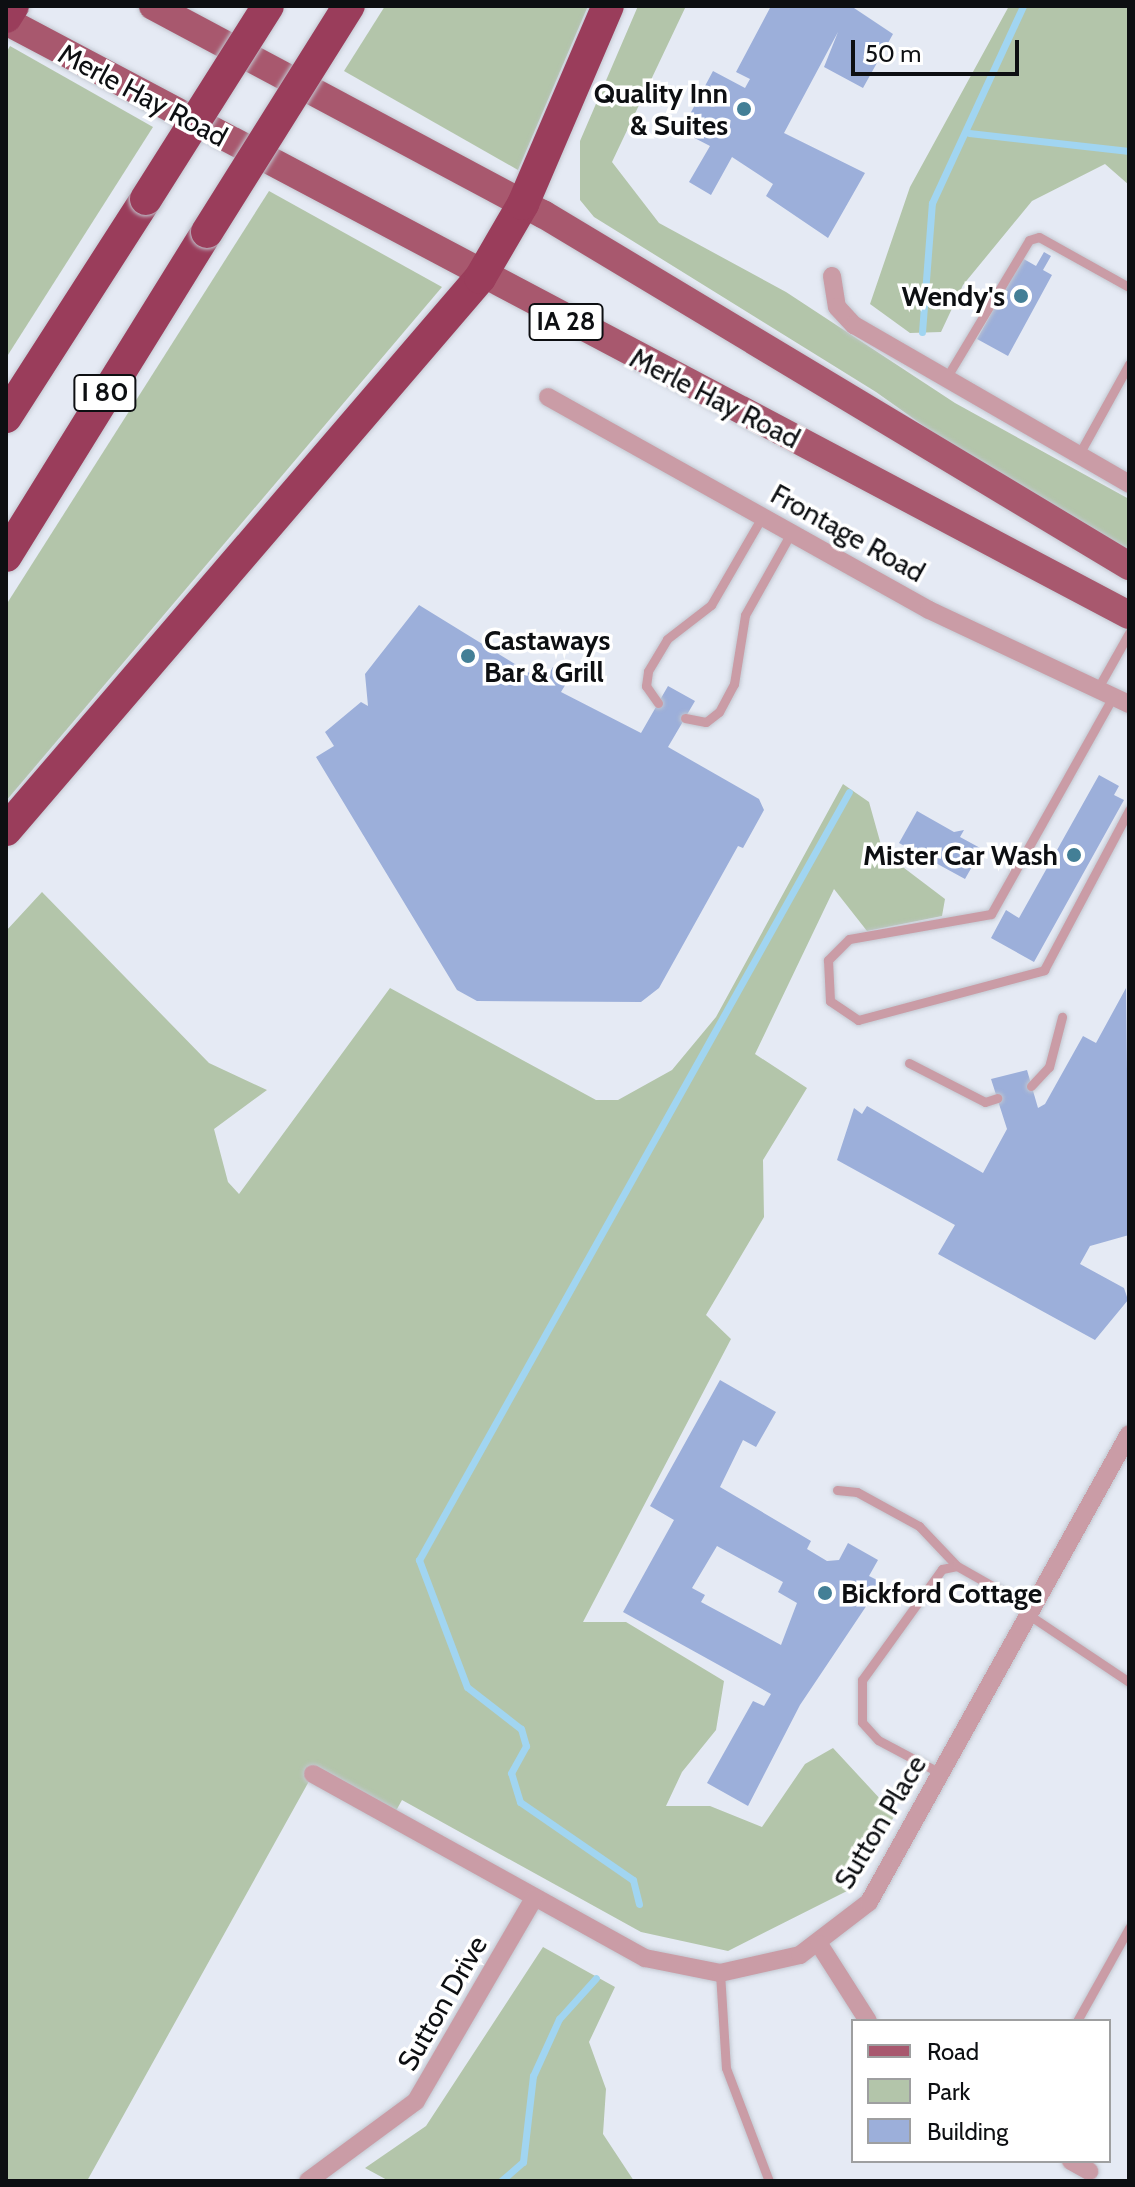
<!DOCTYPE html>
<html>
<head>
<meta charset="utf-8">
<style>
  body { margin:0 }
  #map { position:relative; width:1135px; height:2187px; overflow:hidden; background:#e5eaf4; font-family:Cabin,sans-serif }
  div>[style] { position:absolute }
  .green>* { inset:0; background:#b3c5aa }
  .stream>* { height:7px; margin:-3.5px; padding:0 3.5px; transform-origin:3.5px; border-radius:3.5px; background:#a1d5f1 }
  .building>* { inset:0; background:#9cafda }
  .roads { filter:drop-shadow(0 0 2px #c2c7d0) drop-shadow(0 0 2px #c2c7d0) }
  .service>* { height:9px; margin:-4.5px; padding:0 4.5px; transform-origin:4.5px; border-radius:4.5px; background:#ca9ca6 }
  .minor>* { height:18px; margin:-9px; padding:0 9px; transform-origin:9px; border-radius:9px; background:#ca9ca6 }
  .primary>* { height:28px; margin:-14px; padding:0 14px; transform-origin:14px; border-radius:14px; background:#a8586e }
  .motorway>* { height:32px; margin:-16px; padding:0 16px; transform-origin:16px; border-radius:16px; background:#9a3d5b }
  .bridges { filter:drop-shadow(0 0 2px #c2c7d0) drop-shadow(0 0 2px #c2c7d0) }
  .motorway-bridge>* { height:32px; margin:-16px; padding:0 16px; transform-origin:16px; border-radius:16px; background:#9a3d5b }
  .dots>* { width:22px; height:22px; translate:-50% -50%; box-sizing:border-box; border:4px solid #fff; border-radius:50% }
  span { translate:-50% -50%; white-space:nowrap; text-align:center; line-height:1.15; -webkit-text-stroke:7px #fff; paint-order:stroke }
  .shield-label span { padding:2px 6px; background:#fff; border:2px solid; border-radius:6px; -webkit-text-stroke-width:0 }
  .shield-label { font-size:26px; color:#0d0f12; font-weight:700 }
  .poi-label { font-size:28px; color:#0d0f12; font-weight:700 }
  .right { translate:-100% -50%; text-align:right }
  .left { translate:0 -50%; text-align:left }
  .street-label { font-size:28px; color:#0d0f12 }
  .frame { position:absolute; inset:0; border:8px solid #0d0f12; pointer-events:none }
  .legend { position:absolute; left:851px; top:2019px; width:260px; height:144px; box-sizing:border-box; background:#fff; border:2px solid #9e9fa0; margin:0; padding:10px 14px; list-style:none; font-size:24px; color:#0d0f12 }
  .legend li { display:flex; align-items:center; gap:16px; height:40px }
  .legend b { width:40px; border:2px solid #9e9fa0 }
  .scale { position:absolute; left:851px; top:40px; width:168px; height:36px; box-sizing:border-box; border:4px solid #0d0f12; border-top:0; padding-left:10px; font-size:24px; line-height:28px; white-space:nowrap; color:#0d0f12; -webkit-text-stroke:6px #fff; paint-order:stroke }
</style>
</head>
<body>
<div id="map">
  <div class="green">
    <div style="clip-path:polygon(385px 6px,588px 6px,518px 170px,344px 71px)"></div>
    <div style="clip-path:polygon(638px 6px,686px 6px,612px 162px,659px 223px,786px 292px,955px 403px,1129px 499px,1129px 554px,1007px 485px,876px 392px,594px 217px,580px 200px,580px 141px)"></div>
    <div style="clip-path:polygon(1009px 6px,1129px 6px,1129px 185px,1105px 164px,1032px 201px,963px 285px,941px 332px,910px 333px,870px 304px,910px 187px)"></div>
    <div style="clip-path:polygon(10px 46px,153px 127px,6px 358px,6px 53px)"></div>
    <div style="clip-path:polygon(269px 191px,442px 287px,6px 801px,6px 605px)"></div>
    <div style="clip-path:polygon(843px 784px,869px 802px,883px 852px,945px 899px,942px 916px,867px 931px,834px 889px,755px 1054px,807px 1088px,763px 1160px,764px 1217px,706px 1315px,731px 1339px,583px 1622px,626px 1622px,724px 1681px,716px 1730px,682px 1772px,666px 1806px,710px 1806px,762px 1827px,805px 1764px,833px 1748px,895px 1815px,849px 1890px,728px 1951px,641px 1932px,402px 1800px,392px 1818px,313px 1774px,87px 2181px,6px 2181px,6px 931px,42px 892px,209px 1063px,267px 1090px,214px 1129px,228px 1182px,239px 1194px,390px 988px,596px 1100px,618px 1100px,672px 1070px,716px 1017px)"></div>
    <div style="clip-path:polygon(543px 1947px,615px 1987px,589px 2042px,606px 2089px,603px 2134px,634px 2181px,389px 2181px,365px 2168px,426px 2126px)"></div>
  </div>
  <div class="stream">
    <div style="left:969px;top:133px;width:161px;rotate:6.4deg"></div>
    <div style="left:922px;top:332px;width:129px;rotate:-85.6deg"></div>
    <div style="left:932px;top:203px;width:217px;rotate:-65.2deg"></div>
    <div style="left:639px;top:1904px;width:25px;rotate:-104deg"></div>
    <div style="left:633px;top:1880px;width:137px;rotate:-145.4deg"></div>
    <div style="left:520px;top:1802px;width:30px;rotate:-107deg"></div>
    <div style="left:511px;top:1773px;width:31px;rotate:-61deg"></div>
    <div style="left:526px;top:1746px;width:18px;rotate:-106deg"></div>
    <div style="left:521px;top:1729px;width:68px;rotate:-142.1deg"></div>
    <div style="left:467px;top:1687px;width:136px;rotate:-110.7deg"></div>
    <div style="left:419px;top:1560px;width:880px;rotate:-60.76deg"></div>
    <div style="left:501px;top:2181px;width:29px;rotate:-41deg"></div>
    <div style="left:523px;top:2162px;width:87px;rotate:-83.4deg"></div>
    <div style="left:533px;top:2076px;width:63px;rotate:-65.5deg"></div>
    <div style="left:559px;top:2019px;width:55px;rotate:-47.9deg"></div>
  </div>
  <div class="building">
    <div style="clip-path:polygon(771px 6px,851px 6px,893px 34px,863px 88px,824px 67px,838px 32px,784px 133px,865px 173px,828px 238px,766px 196px,773px 184px,732px 157px,711px 195px,689px 182px,710px 146px,681px 131px,713px 71px,745px 88px,750px 79px,736px 72px)"></div>
    <div style="clip-path:polygon(1044px 252px,1051px 256px,1043px 270px,1052px 275px,1008px 356px,977px 339px,1022px 258px,1036px 266px)"></div>
    <div style="clip-path:polygon(419px 605px,544px 682px,553px 667px,570px 677px,561px 692px,641px 733px,668px 686px,695px 701px,668px 747px,759px 799px,764px 810px,743px 848px,738px 846px,659px 988px,641px 1002px,477px 1001px,457px 990px,316px 757px,334px 746px,325px 732px,361px 702px,368px 706px,365px 674px)"></div>
    <div style="clip-path:polygon(1099px 775px,1119px 786px,1114px 795px,1124px 800px,1034px 962px,991px 938px,1006px 910px,1019px 918px)"></div>
    <div style="clip-path:polygon(917px 811px,954px 832px,964px 830px,960px 837px,982px 849px,965px 879px,899px 843px)"></div>
    <div style="clip-path:polygon(1126px 988px,1129px 1235px,1090px 1246px,1080px 1264px,1124px 1288px,1128px 1300px,1095px 1340px,938px 1254px,955px 1225px,837px 1160px,854px 1108px,862px 1114px,867px 1106px,983px 1173px,1007px 1129px,991px 1079px,1027px 1070px,1038px 1108px,1045px 1104px,1083px 1036px,1096px 1043px)"></div>
    <div style="clip-path:polygon(evenodd,720px 1380px,776px 1412px,756px 1447px,743px 1440px,720px 1487px,811px 1541px,807px 1549px,827px 1561px,839px 1560px,848px 1543px,878px 1560px,869px 1576px,877px 1580px,873px 1596px,800px 1705px,748px 1806px,707px 1783px,753px 1701px,764px 1706px,771px 1694px,623px 1612px,674px 1520px,650px 1506px,720px 1380px,717px 1546px,783px 1582px,778px 1592px,797px 1603px,781px 1645px,701px 1602px,705px 1595px,692px 1588px,717px 1546px)"></div>
  </div>
  <div class="roads">
    <div class="service">
      <div style="left:945px;top:380px;width:163px;rotate:-59deg"></div>
      <div style="left:1029px;top:240px;width:10px;rotate:-17deg"></div>
      <div style="left:1039px;top:237px;width:103px;rotate:29.1deg"></div>
      <div style="left:1078px;top:456px;width:105px;rotate:-61deg"></div>
      <div style="left:1099px;top:686px;width:61px;rotate:-60.5deg"></div>
      <div style="left:1114px;top:695px;width:251px;rotate:119.3deg"></div>
      <div style="left:991px;top:914px;width:144px;rotate:170deg"></div>
      <div style="left:849px;top:939px;width:30px;rotate:135deg"></div>
      <div style="left:828px;top:960px;width:41px;rotate:87.2deg"></div>
      <div style="left:830px;top:1001px;width:34px;rotate:34deg"></div>
      <div style="left:858px;top:1020px;width:193px;rotate:-15deg"></div>
      <div style="left:1044px;top:970px;width:181px;rotate:-62deg"></div>
      <div style="left:658px;top:703px;width:21px;rotate:-125deg"></div>
      <div style="left:646px;top:686px;width:15px;rotate:-82deg"></div>
      <div style="left:648px;top:671px;width:37px;rotate:-59deg"></div>
      <div style="left:667px;top:639px;width:56px;rotate:-37.7deg"></div>
      <div style="left:711px;top:605px;width:102px;rotate:-59.9deg"></div>
      <div style="left:685px;top:718px;width:21px;rotate:11deg"></div>
      <div style="left:706px;top:722px;width:16px;rotate:-38deg"></div>
      <div style="left:719px;top:712px;width:32px;rotate:-62deg"></div>
      <div style="left:734px;top:684px;width:70px;rotate:-80.9deg"></div>
      <div style="left:745px;top:615px;width:94px;rotate:-60.7deg"></div>
      <div style="left:909px;top:1063px;width:85px;rotate:27.2deg"></div>
      <div style="left:985px;top:1102px;width:13px;rotate:-18deg"></div>
      <div style="left:1031px;top:1086px;width:26px;rotate:-47deg"></div>
      <div style="left:1049px;top:1067px;width:52px;rotate:-75.4deg"></div>
      <div style="left:837px;top:1490px;width:20px;rotate:6deg"></div>
      <div style="left:857px;top:1492px;width:71px;rotate:28.7deg"></div>
      <div style="left:919px;top:1526px;width:55px;rotate:46.5deg"></div>
      <div style="left:1029px;top:1615px;width:120px;rotate:33.8deg"></div>
      <div style="left:942px;top:1774px;width:72px;rotate:-152deg"></div>
      <div style="left:878px;top:1740px;width:24px;rotate:-132deg"></div>
      <div style="left:862px;top:1722px;width:42px;rotate:-90deg"></div>
      <div style="left:862px;top:1680px;width:137px;rotate:-54.2deg"></div>
      <div style="left:942px;top:1569px;width:15px;rotate:-11deg"></div>
      <div style="left:957px;top:1566px;width:87px;rotate:29.5deg"></div>
      <div style="left:720px;top:1973px;width:95px;rotate:86.4deg"></div>
      <div style="left:726px;top:2068px;width:121px;rotate:69.2deg"></div>
      <div style="left:1077px;top:2021px;width:107px;rotate:-60.8deg"></div>
    </div>
    <div class="minor">
      <div style="left:832px;top:276px;width:31px;rotate:81deg"></div>
      <div style="left:837px;top:307px;width:25px;rotate:47deg"></div>
      <div style="left:854px;top:325px;width:318px;rotate:30deg"></div>
      <div style="left:548px;top:397px;width:436px;rotate:29.2deg"></div>
      <div style="left:929px;top:610px;width:221px;rotate:25.2deg"></div>
      <div style="left:313px;top:1774px;width:380px;rotate:29deg"></div>
      <div style="left:645px;top:1958px;width:76px;rotate:11.3deg"></div>
      <div style="left:720px;top:1973px;width:82px;rotate:-12.7deg"></div>
      <div style="left:800px;top:1955px;width:87px;rotate:-37.5deg"></div>
      <div style="left:869px;top:1902px;width:535px;rotate:-60.95deg"></div>
      <div style="left:819px;top:1944px;width:91px;rotate:57.5deg"></div>
      <div style="left:1071px;top:2161px;width:21px;rotate:29deg"></div>
      <div style="left:308px;top:2181px;width:134px;rotate:-36.5deg"></div>
      <div style="left:416px;top:2101px;width:235px;rotate:-59.8deg"></div>
    </div>
    <div class="primary">
      <div style="left:153px;top:6px;width:442px;rotate:28.1deg"></div>
      <div style="left:543px;top:214px;width:684px;rotate:30.99deg"></div>
      <div style="left:6px;top:21px;width:1270px;rotate:27.88deg"></div>
    </div>
    <div class="motorway">
      <div style="left:6px;top:17px;width:13px;rotate:-58deg"></div>
      <div style="left:6px;top:417px;width:259px;rotate:-57.3deg"></div>
      <div style="left:6px;top:556px;width:381px;rotate:-58.2deg"></div>
      <div style="left:6px;top:830px;width:728px;rotate:-49.35deg"></div>
      <div style="left:480px;top:278px;width:86px;rotate:-59.8deg"></div>
      <div style="left:523px;top:204px;width:215px;rotate:-66.8deg"></div>
    </div>
  </div>
  <div class="bridges">
    <div class="motorway-bridge">
      <div style="left:146px;top:199px;width:228px;rotate:-57.7deg"></div>
      <div style="left:207px;top:232px;width:267px;rotate:-57.9deg"></div>
    </div>
  </div>
  <div class="dots">
    <div style="left:744px;top:109px;background:#437f96"></div>
    <div style="left:1021px;top:296px;background:#437f96"></div>
    <div style="left:468px;top:656px;background:#437f96"></div>
    <div style="left:1074px;top:855px;background:#437f96"></div>
    <div style="left:825px;top:1593px;background:#437f96"></div>
  </div>
  <div class="shield-label">
    <span style="left:566px;top:322px">IA 28</span>
    <span style="left:105px;top:393px">I 80</span>
  </div>
  <div class="poi-label">
    <span class="right" style="left:728px;top:109px">Quality Inn<br>&amp; Suites</span>
    <span class="right" style="left:1005px;top:296px">Wendy's</span>
    <span class="left" style="left:484px;top:656px">Castaways<br>Bar &amp; Grill</span>
    <span class="right" style="left:1058px;top:855px">Mister Car Wash</span>
    <span class="left" style="left:841px;top:1593px">Bickford Cottage</span>
  </div>
  <div class="street-label">
    <span style="left:143px;top:95px;rotate:28deg">Merle Hay Road</span>
    <span style="left:715px;top:398px;rotate:27deg">Merle Hay Road</span>
    <span style="left:848px;top:533px;rotate:29deg">Frontage Road</span>
    <span style="left:880px;top:1822px;rotate:-59deg">Sutton Place</span>
    <span style="left:442px;top:2003px;rotate:-60deg">Sutton Drive</span>
  </div>
  <div class="frame"></div>
  <ul class="legend">
  <li><b style="height:10px;background:#a8586e"></b>Road</li>
  <li><b style="height:22px;background:#b3c5aa"></b>Park</li>
  <li><b style="height:22px;background:#9cafda"></b>Building</li>
  </ul>
  <div class="scale">50 m</div>
</div>
</body>
</html>
